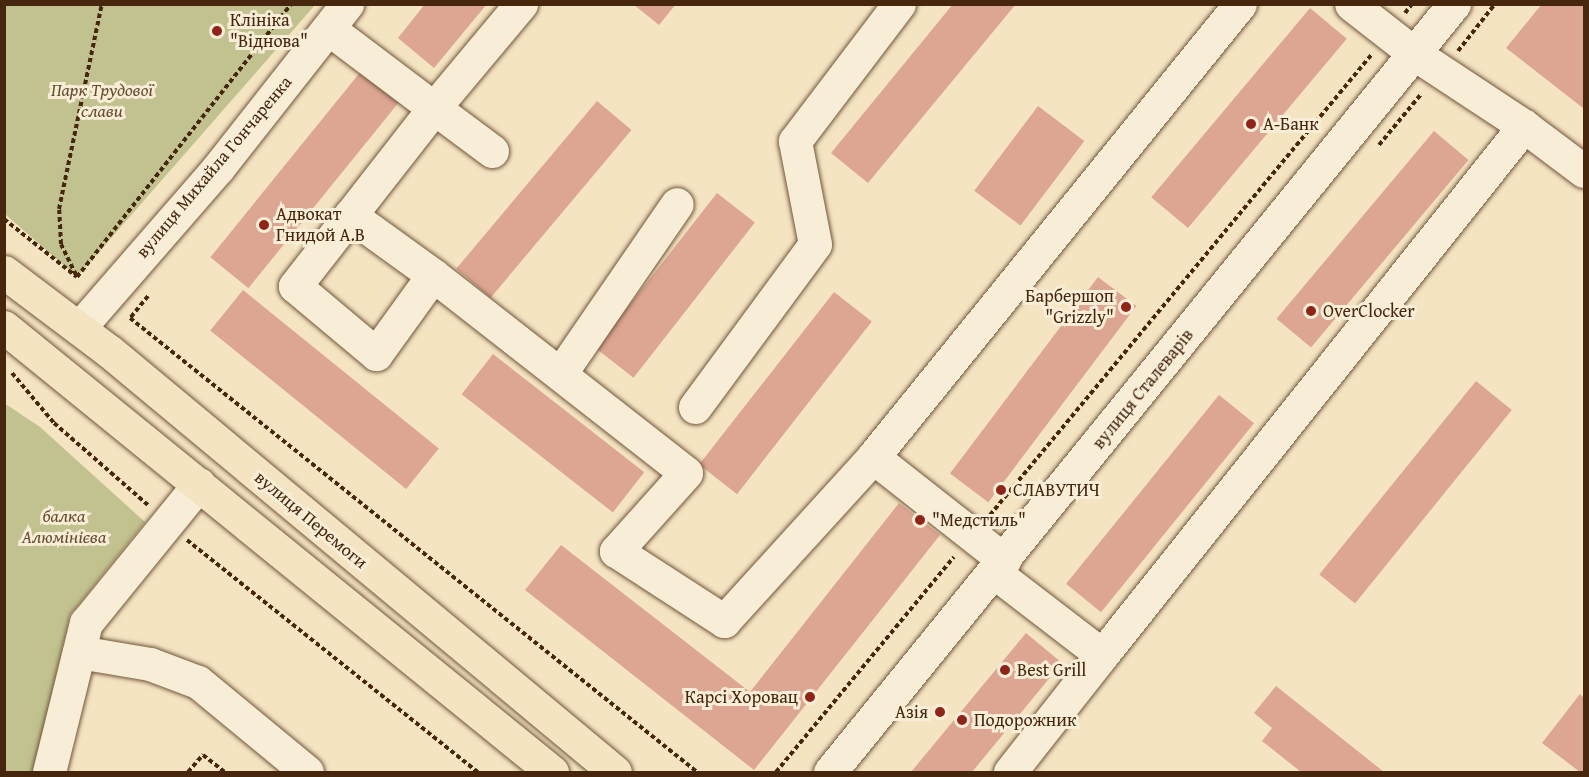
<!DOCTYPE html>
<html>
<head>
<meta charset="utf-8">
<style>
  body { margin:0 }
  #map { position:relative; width:1589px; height:777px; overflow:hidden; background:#f5e4c2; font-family:"Gentium Book Plus",serif }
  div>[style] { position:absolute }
  .green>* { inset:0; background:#c1c28f }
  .building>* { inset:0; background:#dda693; transform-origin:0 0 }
  .path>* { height:4px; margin-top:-2px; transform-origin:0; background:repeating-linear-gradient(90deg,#46270e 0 4.5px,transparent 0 7.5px) }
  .roads { filter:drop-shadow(0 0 2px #72563b) drop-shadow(0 0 2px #72563b) }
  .minor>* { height:33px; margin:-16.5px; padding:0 16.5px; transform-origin:16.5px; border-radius:16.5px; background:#f8edd7 }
  .major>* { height:33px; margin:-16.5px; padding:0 16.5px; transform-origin:16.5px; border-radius:16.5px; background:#f5e4c2 }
  .dots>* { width:16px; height:16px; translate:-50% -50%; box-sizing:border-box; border:3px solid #f8edd7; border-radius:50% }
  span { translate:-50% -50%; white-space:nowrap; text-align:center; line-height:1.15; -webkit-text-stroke:6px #f8edd7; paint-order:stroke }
  .poi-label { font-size:18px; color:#46270e }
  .left { translate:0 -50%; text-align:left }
  .right { translate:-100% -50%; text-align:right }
  .park-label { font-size:18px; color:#654e2e; font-style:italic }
  .street-label { font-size:18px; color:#46270e }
  .frame { position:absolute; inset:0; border:6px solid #46270e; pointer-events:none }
</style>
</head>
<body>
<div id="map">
  <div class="green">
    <div style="clip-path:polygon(5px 4px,315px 4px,315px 5px,77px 277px,5px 214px)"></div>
    <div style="clip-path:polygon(4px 403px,40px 427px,145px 522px,70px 615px,34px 772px,5px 772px)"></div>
  </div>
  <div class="building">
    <div style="clip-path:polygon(425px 4px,487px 4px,434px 68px,398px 38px)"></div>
    <div style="clip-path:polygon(633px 4px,676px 4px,659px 25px)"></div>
    <div style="clip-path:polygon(953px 4px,1016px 4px,868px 183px,831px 153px)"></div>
    <div style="clip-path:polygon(1541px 5px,1584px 5px,1583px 108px,1506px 48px)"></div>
    <div style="left:1310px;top:8px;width:48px;height:247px;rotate:40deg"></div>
    <div style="left:362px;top:70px;width:49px;height:241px;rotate:39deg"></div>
    <div style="left:597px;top:101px;width:45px;height:219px;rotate:40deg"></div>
    <div style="left:1038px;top:106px;width:58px;height:106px;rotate:37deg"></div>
    <div style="left:1434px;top:131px;width:45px;height:245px;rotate:40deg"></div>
    <div style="left:717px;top:193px;width:48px;height:197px;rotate:38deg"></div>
    <div style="left:1098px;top:277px;width:48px;height:246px;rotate:37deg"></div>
    <div style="left:243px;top:290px;width:252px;height:52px;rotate:39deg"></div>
    <div style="left:834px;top:292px;width:48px;height:219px;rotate:38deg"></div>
    <div style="left:493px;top:354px;width:192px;height:51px;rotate:38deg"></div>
    <div style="left:1476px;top:381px;width:46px;height:249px;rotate:39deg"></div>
    <div style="left:1219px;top:395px;width:45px;height:243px;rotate:39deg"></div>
    <div style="clip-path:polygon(899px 503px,940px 535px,754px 770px,525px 590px,561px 545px,750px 692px)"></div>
    <div style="clip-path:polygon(1026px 633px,1062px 663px,972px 772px,911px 772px)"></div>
    <div style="clip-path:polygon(1276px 686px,1384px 772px,1301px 772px,1262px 741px,1272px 728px,1254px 713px)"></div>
    <div style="clip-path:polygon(1580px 694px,1584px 698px,1584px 772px,1580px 772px,1542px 743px)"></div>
  </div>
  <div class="path">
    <div style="left:1405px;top:13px;width:11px;rotate:-52deg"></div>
    <div style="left:1458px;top:51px;width:60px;rotate:-51.8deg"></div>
    <div style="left:1379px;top:145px;width:67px;rotate:-50.4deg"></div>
    <div style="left:4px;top:219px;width:93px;rotate:38.5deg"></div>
    <div style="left:77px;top:277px;width:347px;rotate:-51.9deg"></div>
    <div style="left:76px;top:275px;width:34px;rotate:-116deg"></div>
    <div style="left:61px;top:244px;width:35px;rotate:-93deg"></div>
    <div style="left:59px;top:209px;width:209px;rotate:-78.2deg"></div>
    <div style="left:148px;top:296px;width:28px;rotate:129deg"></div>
    <div style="left:130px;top:318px;width:726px;rotate:38.68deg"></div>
    <div style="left:12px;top:373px;width:65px;rotate:50deg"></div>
    <div style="left:54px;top:423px;width:125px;rotate:41.1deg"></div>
    <div style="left:990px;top:515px;width:599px;rotate:-50.35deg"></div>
    <div style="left:187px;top:540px;width:372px;rotate:38.6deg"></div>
    <div style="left:188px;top:772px;width:23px;rotate:-49deg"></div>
    <div style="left:203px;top:755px;width:28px;rotate:38deg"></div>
    <div style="left:776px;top:772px;width:279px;rotate:-50.4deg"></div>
  </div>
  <div class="roads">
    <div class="minor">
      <div style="left:329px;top:29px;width:131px;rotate:37deg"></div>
      <div style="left:434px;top:108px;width:226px;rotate:128deg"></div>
      <div style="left:295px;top:286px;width:106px;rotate:40deg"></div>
      <div style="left:376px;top:354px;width:97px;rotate:-54.2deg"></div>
      <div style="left:433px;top:275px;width:321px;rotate:38deg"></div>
      <div style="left:686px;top:473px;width:105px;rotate:131.9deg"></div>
      <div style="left:616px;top:551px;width:129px;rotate:32.9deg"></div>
      <div style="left:724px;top:621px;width:222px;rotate:-47.7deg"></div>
      <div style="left:873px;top:457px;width:167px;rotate:38.2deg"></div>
      <div style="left:1524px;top:126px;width:75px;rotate:36.9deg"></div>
      <div style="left:492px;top:151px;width:72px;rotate:-143.4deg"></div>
      <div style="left:434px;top:108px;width:136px;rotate:-50.1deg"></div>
      <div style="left:350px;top:215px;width:102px;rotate:35.9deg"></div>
      <div style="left:79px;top:328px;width:212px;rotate:-49deg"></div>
      <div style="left:218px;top:168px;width:209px;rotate:-51.8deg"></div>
      <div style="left:560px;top:374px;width:206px;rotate:-55.5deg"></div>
      <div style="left:695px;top:407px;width:202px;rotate:-53.6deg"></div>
      <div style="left:815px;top:244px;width:105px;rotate:-101deg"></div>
      <div style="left:795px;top:141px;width:172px;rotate:-52.8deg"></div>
      <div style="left:873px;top:457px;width:583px;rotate:-50.99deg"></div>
      <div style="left:994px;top:572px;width:136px;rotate:37.5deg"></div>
      <div style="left:1102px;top:655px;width:149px;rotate:128.2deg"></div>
      <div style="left:79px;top:652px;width:72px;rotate:9.6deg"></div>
      <div style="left:150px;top:664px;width:51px;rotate:20.6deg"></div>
      <div style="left:198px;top:682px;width:141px;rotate:39.5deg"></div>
      <div style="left:1102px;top:655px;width:677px;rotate:-51.42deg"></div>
      <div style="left:1524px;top:126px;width:131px;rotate:-146.6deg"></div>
      <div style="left:1415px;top:54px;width:81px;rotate:-142deg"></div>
      <div style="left:49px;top:772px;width:154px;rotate:-76.1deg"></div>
      <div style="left:86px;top:623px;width:179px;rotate:-50.9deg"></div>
      <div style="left:830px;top:772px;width:990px;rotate:-50.91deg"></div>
    </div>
    <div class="major">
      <div style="left:4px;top:272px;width:131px;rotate:37deg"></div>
      <div style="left:109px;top:351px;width:658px;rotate:39.76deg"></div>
      <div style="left:4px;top:327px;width:706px;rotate:39.08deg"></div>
    </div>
  </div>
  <div class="dots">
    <div style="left:217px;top:31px;background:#8f2418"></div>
    <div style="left:1251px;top:124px;background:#8f2418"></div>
    <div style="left:264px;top:225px;background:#8f2418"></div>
    <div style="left:1126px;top:307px;background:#8f2418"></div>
    <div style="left:1311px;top:311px;background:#8f2418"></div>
    <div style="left:1001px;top:490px;background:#8f2418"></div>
    <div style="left:920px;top:520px;background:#8f2418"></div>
    <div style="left:1005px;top:670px;background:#8f2418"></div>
    <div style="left:810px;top:697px;background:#8f2418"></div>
    <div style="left:940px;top:712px;background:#8f2418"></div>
    <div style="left:962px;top:720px;background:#8f2418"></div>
  </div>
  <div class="poi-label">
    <span class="left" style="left:230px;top:31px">Клініка<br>"Віднова"</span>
    <span class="left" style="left:1263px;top:124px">А-Банк</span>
    <span class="left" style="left:276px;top:225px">Адвокат<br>Гнидой А.В</span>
    <span class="right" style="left:1114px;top:307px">Барбершоп<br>"Grizzly"</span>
    <span class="left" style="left:1323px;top:311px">OverClocker</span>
    <span class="left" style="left:1013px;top:490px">СЛАВУТИЧ</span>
    <span class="left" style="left:932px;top:520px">"Медстиль"</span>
    <span class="left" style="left:1017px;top:670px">Best Grill</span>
    <span class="right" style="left:798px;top:697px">Карсі Хоровац</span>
    <span class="right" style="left:928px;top:712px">Азія</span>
    <span class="left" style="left:974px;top:720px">Подорожник</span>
  </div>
  <div class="park-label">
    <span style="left:102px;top:101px">Парк Трудової<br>слави</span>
    <span style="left:64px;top:527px">балка<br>Алюмінієва</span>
  </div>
  <div class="street-label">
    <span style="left:214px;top:167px;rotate:-50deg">вулиця Михайла Гончаренка</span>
    <span style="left:1143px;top:389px;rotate:-51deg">вулиця Сталеварів</span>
    <span style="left:311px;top:520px;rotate:40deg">вулиця Перемоги</span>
  </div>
  <div class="frame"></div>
</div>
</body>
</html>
